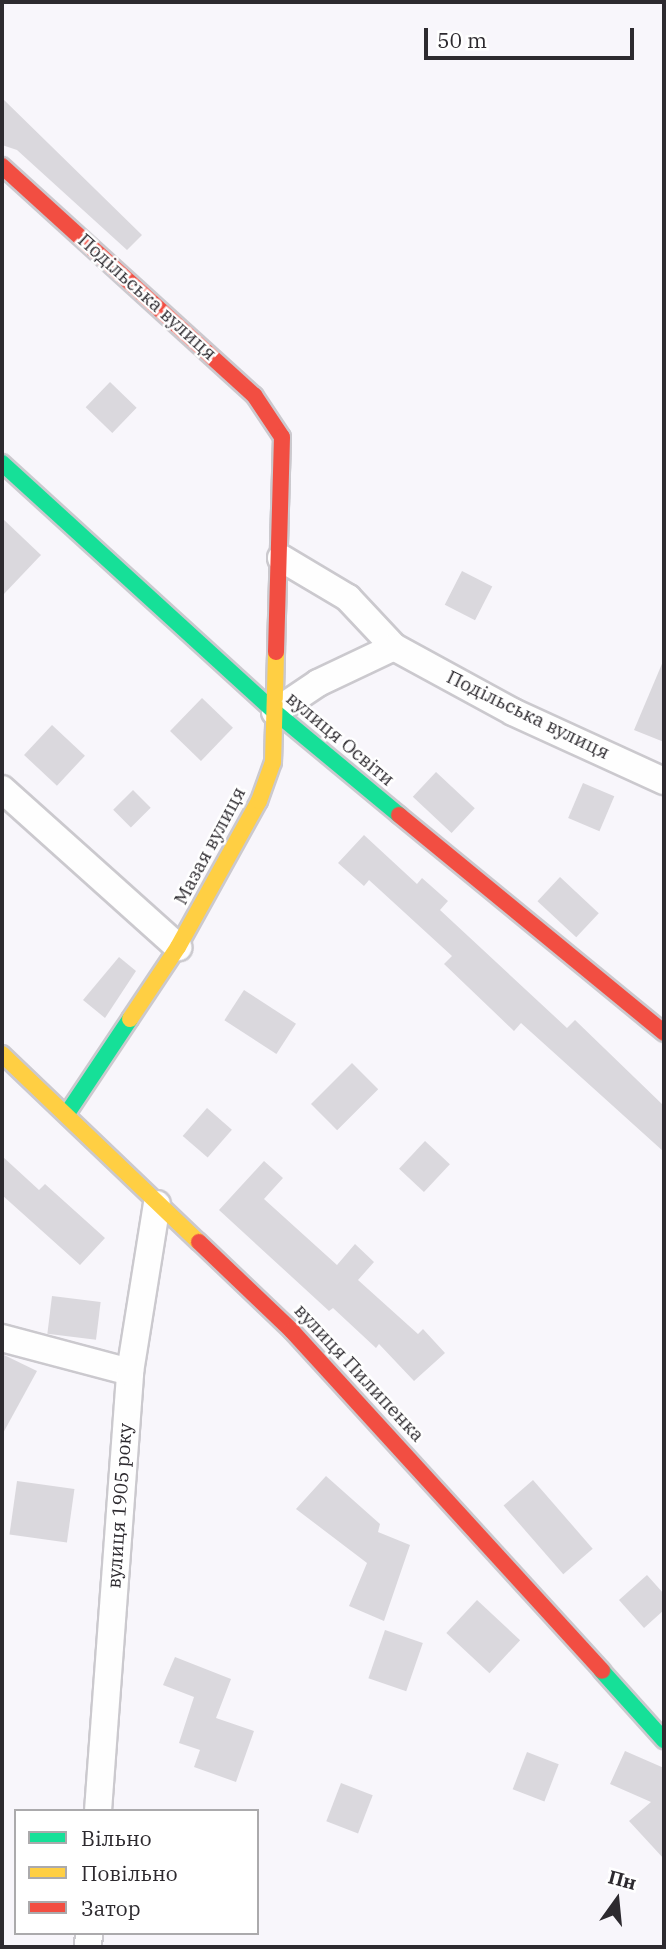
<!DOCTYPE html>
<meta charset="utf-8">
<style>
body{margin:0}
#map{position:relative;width:666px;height:1949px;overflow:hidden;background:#f8f6fb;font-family:"IBM Plex Serif",serif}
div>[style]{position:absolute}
.building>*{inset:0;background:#dad8dd;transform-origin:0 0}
.roads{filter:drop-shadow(2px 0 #cbc9ce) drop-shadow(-2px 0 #cbc9ce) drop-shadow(0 2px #cbc9ce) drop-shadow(0 -2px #cbc9ce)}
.street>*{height:26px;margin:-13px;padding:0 13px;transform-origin:13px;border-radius:13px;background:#fefefe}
.fast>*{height:16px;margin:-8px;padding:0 8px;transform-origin:8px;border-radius:8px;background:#16e098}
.slow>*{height:16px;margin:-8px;padding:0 8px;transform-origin:8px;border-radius:8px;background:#ffcf43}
.jam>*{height:16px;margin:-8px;padding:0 8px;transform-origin:8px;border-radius:8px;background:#f24e42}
span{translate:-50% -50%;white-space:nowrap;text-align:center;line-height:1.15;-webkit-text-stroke:5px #fff;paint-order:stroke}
.street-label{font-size:19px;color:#2d2a2f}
.frame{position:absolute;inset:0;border:4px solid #2d2a2f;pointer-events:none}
.legend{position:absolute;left:14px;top:1809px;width:245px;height:126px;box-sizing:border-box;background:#fff;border:2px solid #abaaac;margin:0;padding:9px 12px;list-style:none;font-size:21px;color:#2d2a2f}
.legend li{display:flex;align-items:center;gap:14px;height:35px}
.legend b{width:35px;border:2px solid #abaaac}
.north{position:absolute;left:582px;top:1865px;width:70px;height:70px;-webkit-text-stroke:5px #fff;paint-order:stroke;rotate:15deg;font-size:19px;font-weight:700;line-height:28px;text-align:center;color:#2d2a2f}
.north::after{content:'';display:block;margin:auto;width:24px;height:32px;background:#2d2a2f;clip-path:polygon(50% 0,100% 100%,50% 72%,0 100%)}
.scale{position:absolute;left:424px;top:28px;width:210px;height:32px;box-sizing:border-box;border:4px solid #2d2a2f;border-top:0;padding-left:9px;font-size:21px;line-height:24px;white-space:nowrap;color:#2d2a2f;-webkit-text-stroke:5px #fff;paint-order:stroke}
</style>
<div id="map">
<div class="building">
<i style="clip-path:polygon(2px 98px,142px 235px,127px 250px,17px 150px,2px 145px)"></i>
<i style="left:110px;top:382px;width:37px;height:35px;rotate:44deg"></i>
<i style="clip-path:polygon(2px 518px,41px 555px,2px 596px)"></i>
<i style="left:462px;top:571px;width:34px;height:38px;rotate:27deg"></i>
<i style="clip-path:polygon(664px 659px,664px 742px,634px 730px)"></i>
<i style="left:202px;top:698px;width:43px;height:46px;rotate:44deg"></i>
<i style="left:52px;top:725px;width:45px;height:41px;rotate:43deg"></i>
<i style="left:436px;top:772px;width:53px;height:34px;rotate:43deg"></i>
<i style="left:583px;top:783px;width:34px;height:38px;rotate:23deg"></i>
<i style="left:133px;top:790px;width:25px;height:28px;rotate:45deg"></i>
<i style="clip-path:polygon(364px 835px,417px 884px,422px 878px,448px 901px,440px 910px,567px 1028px,575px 1020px,664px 1106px,664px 1152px,521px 1023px,514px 1031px,444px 964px,452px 956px,369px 880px,364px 886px,338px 863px)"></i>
<i style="left:560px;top:877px;width:53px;height:33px;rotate:43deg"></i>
<i style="clip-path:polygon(119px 957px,136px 971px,105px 1018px,83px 1000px)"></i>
<i style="left:244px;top:990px;width:62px;height:36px;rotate:33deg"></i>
<i style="left:352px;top:1063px;width:37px;height:58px;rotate:45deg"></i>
<i style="left:207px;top:1108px;width:33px;height:37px;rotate:41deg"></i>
<i style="left:425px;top:1141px;width:34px;height:38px;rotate:43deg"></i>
<i style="clip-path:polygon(2px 1156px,39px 1190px,45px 1184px,105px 1238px,80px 1265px,2px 1195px)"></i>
<i style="clip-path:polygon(264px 1161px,283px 1178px,264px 1199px,337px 1265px,355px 1244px,374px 1262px,358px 1280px,418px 1334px,423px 1329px,445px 1353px,414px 1381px,379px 1344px,376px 1348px,333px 1308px,329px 1311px,219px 1210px)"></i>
<i style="left:52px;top:1296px;width:49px;height:38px;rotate:7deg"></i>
<i style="clip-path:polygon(2px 1354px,37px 1371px,2px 1435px)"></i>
<i style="clip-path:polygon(326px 1476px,380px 1524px,378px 1532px,410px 1545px,384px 1621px,349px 1606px,367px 1563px,296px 1509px)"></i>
<i style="left:533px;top:1480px;width:91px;height:39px;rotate:49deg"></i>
<i style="left:17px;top:1481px;width:58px;height:54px;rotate:8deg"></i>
<i style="clip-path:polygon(647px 1575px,664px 1594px,664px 1610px,644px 1628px,619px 1600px)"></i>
<i style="left:477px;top:1600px;width:59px;height:45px;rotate:43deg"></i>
<i style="left:385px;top:1630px;width:40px;height:51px;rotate:19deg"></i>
<i style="clip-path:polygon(175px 1657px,231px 1679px,216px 1718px,254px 1731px,236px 1782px,194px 1767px,200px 1750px,179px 1743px,194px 1697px,163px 1685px)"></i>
<i style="clip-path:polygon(625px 1751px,664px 1768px,664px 1859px,629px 1821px,651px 1802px,610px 1784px)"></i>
<i style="left:527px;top:1752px;width:34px;height:40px;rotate:21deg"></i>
<i style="left:341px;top:1783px;width:34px;height:41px;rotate:21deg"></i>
</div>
<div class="roads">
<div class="street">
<i style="left:281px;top:558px;width:78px;rotate:30.8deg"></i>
<i style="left:348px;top:598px;width:67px;rotate:46.8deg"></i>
<i style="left:394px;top:647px;width:136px;rotate:28.6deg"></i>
<i style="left:513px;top:712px;width:166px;rotate:24.6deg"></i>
<i style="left:275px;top:712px;width:52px;rotate:-34deg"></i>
<i style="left:318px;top:683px;width:84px;rotate:-25.3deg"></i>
<i style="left:2px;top:789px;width:237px;rotate:41.9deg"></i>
<i style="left:2px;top:1338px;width:132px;rotate:14.9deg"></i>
<i style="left:98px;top:1811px;width:440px;rotate:-85.8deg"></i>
<i style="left:130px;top:1372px;width:170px;rotate:-80.9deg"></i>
<i style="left:88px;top:1947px;width:14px;rotate:-86deg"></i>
</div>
<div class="fast">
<i style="left:2px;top:463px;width:369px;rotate:42.4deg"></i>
<i style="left:275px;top:712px;width:161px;rotate:39.7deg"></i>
<i style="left:68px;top:1112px;width:112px;rotate:-56.3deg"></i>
<i style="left:602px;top:1671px;width:93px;rotate:48.1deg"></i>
</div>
<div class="slow">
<i style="left:130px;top:1019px;width:87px;rotate:-56.3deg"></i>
<i style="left:178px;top:947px;width:167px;rotate:-61deg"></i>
<i style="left:259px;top:801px;width:41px;rotate:-70.3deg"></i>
<i style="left:273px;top:762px;width:110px;rotate:-88.4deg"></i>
<i style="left:2px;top:1054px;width:272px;rotate:43.7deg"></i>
</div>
<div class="jam">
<i style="left:2px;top:166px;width:341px;rotate:42.3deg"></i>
<i style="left:254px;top:395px;width:50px;rotate:56.3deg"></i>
<i style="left:282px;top:437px;width:215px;rotate:91.6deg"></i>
<i style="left:399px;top:815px;width:343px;rotate:39.4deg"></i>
<i style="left:199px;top:1242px;width:129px;rotate:43.7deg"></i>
<i style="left:292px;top:1331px;width:460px;rotate:47.6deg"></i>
</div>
</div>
<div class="street-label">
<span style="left:147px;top:297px;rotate:42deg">Подільська вулиця</span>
<span style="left:528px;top:715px;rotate:26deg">Подільська вулиця</span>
<span style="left:340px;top:739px;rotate:40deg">вулиця Освіти</span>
<span style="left:210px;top:846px;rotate:-62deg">Мазая вулиця</span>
<span style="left:359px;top:1373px;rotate:47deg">вулиця Пилипенка</span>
<span style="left:120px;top:1506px;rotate:-86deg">вулиця 1905 року</span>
</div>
<div class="frame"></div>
<ul class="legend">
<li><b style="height:9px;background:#16e098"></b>Вільно</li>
<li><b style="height:9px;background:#ffcf43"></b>Повільно</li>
<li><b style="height:9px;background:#f24e42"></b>Затор</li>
</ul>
<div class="north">Пн</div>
<div class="scale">50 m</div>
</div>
